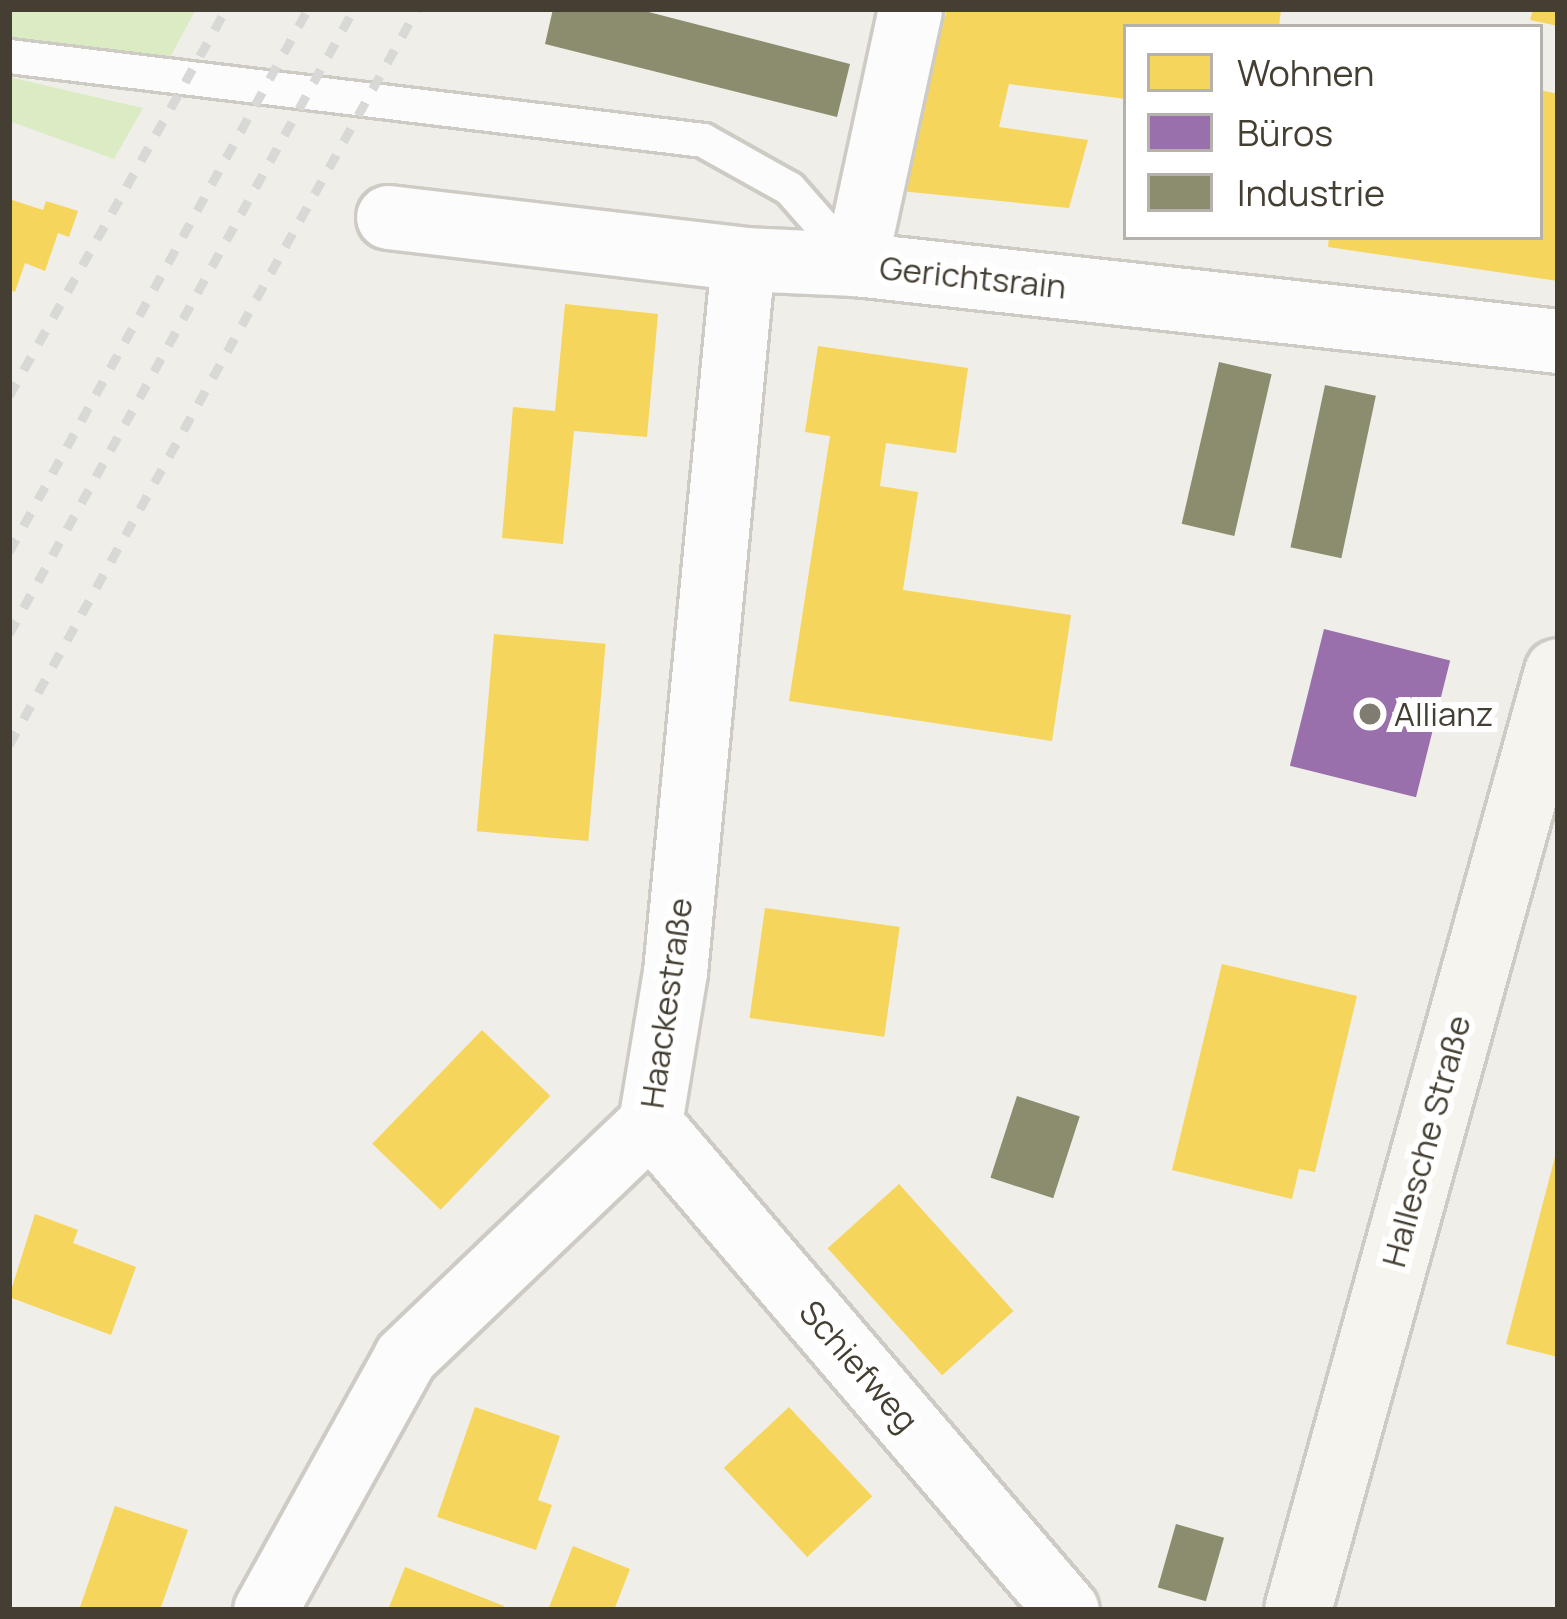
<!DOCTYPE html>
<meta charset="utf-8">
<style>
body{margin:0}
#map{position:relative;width:1567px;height:1619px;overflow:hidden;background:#f0eee8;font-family:Manrope,sans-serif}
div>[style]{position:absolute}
.green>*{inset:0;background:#dbecc5}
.homes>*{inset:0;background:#f6d55c;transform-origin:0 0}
.offices>*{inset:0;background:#9970ab;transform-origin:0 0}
.industry>*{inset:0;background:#8c8c6e;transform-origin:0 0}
.roads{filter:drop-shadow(3px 0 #cecbc5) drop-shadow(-3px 0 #cecbc5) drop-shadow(0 3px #cecbc5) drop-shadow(0 -3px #cecbc5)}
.service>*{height:33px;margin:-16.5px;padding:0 16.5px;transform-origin:16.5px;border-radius:16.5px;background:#fdfcfc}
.minor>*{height:63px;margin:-31.5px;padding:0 31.5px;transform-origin:31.5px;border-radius:31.5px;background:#fdfcfc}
.secondary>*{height:66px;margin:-33px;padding:0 33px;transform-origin:33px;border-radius:33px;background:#f6f4ee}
.rail>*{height:9px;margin-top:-4.5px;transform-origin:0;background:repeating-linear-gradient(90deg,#d8d8d7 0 15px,transparent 0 30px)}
.dots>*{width:33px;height:33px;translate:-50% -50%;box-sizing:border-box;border:6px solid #fff;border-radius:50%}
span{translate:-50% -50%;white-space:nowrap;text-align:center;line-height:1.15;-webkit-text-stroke:12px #fff;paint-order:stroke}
.street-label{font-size:33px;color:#453f33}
.poi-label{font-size:33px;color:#453f33}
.left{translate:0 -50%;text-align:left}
.frame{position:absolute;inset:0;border:12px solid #453f33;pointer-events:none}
.legend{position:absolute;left:1123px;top:24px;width:420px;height:216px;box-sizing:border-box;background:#fff;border:3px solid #b5b2ad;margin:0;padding:15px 21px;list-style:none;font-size:36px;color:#453f33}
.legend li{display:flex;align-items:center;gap:24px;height:60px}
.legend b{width:60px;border:3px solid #b5b2ad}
</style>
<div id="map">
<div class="green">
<i style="clip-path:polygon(9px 9px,196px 9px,166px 65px,9px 37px)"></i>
<i style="clip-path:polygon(9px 77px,143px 108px,114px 159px,9px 121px)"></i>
</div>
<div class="homes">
<i style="clip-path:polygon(947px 9px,1281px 9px,1279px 27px,1126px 27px,1126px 99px,1009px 84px,999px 127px,1088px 140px,1069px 208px,900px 191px)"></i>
<i style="clip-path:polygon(1533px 9px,1558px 9px,1558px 26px,1530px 20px)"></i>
<i style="clip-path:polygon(1540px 90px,1558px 94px,1558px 281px,1328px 247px,1329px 237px,1540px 237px)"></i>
<i style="clip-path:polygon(9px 199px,43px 210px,46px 201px,78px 211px,69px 237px,58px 233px,45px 271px,25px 263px,15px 292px,9px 289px)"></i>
<i style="clip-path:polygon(565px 304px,658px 314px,647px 437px,574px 431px,563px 544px,502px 538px,513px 407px,555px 411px)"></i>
<i style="clip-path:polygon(818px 346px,968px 368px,956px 453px,886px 443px,880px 486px,918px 492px,903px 590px,1071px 615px,1052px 741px,789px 701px,830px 436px,805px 432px)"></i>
<i style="left:494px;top:634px;width:112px;height:198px;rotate:5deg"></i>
<i style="left:765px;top:908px;width:136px;height:111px;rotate:8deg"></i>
<i style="clip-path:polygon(1222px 964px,1357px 996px,1315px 1172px,1299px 1169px,1292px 1199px,1172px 1170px)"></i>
<i style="left:482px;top:1030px;width:95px;height:158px;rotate:44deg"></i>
<i style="clip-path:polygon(1556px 1153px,1558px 1153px,1558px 1357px,1506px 1344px)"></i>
<i style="left:899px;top:1184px;width:171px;height:96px;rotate:48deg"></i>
<i style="clip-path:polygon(35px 1214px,78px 1230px,73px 1243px,136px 1267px,111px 1335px,9px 1297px)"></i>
<i style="clip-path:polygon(475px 1407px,560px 1436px,538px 1500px,552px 1505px,536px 1550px,437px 1517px)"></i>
<i style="left:789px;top:1407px;width:122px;height:89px;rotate:47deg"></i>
<i style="clip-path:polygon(115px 1506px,188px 1530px,160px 1610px,79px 1610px)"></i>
<i style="clip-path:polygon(573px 1546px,630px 1569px,614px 1610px,548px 1610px)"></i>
<i style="clip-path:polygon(405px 1567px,504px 1606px,502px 1610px,388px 1610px)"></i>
</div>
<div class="offices">
<i style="left:1324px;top:629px;width:130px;height:141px;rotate:14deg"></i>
</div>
<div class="industry">
<i style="clip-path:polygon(553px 9px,637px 9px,850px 64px,837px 117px,545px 44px)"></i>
<i style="left:1219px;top:362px;width:54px;height:166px;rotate:13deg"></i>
<i style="left:1325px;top:385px;width:52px;height:166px;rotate:12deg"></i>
<i style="left:1017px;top:1096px;width:66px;height:86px;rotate:18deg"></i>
<i style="left:1176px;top:1524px;width:50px;height:66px;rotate:16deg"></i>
</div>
<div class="roads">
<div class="service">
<i style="left:9px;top:56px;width:699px;rotate:6.9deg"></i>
<i style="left:703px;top:140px;width:98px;rotate:29.2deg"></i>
<i style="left:789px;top:188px;width:98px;rotate:48.7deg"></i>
</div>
<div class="minor">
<i style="left:388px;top:217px;width:357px;rotate:6.7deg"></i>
<i style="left:743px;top:259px;width:112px;rotate:2.6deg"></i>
<i style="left:855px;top:264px;width:707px;rotate:6.25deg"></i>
<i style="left:855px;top:264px;width:261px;rotate:-77.8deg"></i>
<i style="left:650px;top:1123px;width:641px;rotate:49.43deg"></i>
<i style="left:265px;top:1610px;width:289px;rotate:-61deg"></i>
<i style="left:405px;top:1357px;width:339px;rotate:-43.7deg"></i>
<i style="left:650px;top:1123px;width:153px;rotate:-80.6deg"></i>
<i style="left:675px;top:972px;width:716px;rotate:-84.55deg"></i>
</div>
<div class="secondary">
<i style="left:1298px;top:1610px;width:973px;rotate:-74.51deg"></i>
</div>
</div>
<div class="rail">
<i style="left:9px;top:396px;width:444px;rotate:-60.7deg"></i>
<i style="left:9px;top:552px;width:620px;rotate:-61.16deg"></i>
<i style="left:9px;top:634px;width:714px;rotate:-61.1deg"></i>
<i style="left:9px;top:745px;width:842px;rotate:-61deg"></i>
</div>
<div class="dots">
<i style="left:1370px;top:714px;background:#817c72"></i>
</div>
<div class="street-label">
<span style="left:973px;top:277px;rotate:6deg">Gerichtsrain</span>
<span style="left:666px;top:1003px;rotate:-82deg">Haackestraße</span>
<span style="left:1426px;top:1141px;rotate:-75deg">Hallesche Straße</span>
<span style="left:859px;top:1366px;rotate:49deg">Schiefweg</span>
</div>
<div class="poi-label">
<span class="left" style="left:1394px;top:714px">Allianz</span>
</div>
<div class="frame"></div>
<ul class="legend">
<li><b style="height:33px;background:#f6d55c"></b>Wohnen</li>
<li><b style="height:33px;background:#9970ab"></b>Büros</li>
<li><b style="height:33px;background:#8c8c6e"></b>Industrie</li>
</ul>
</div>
